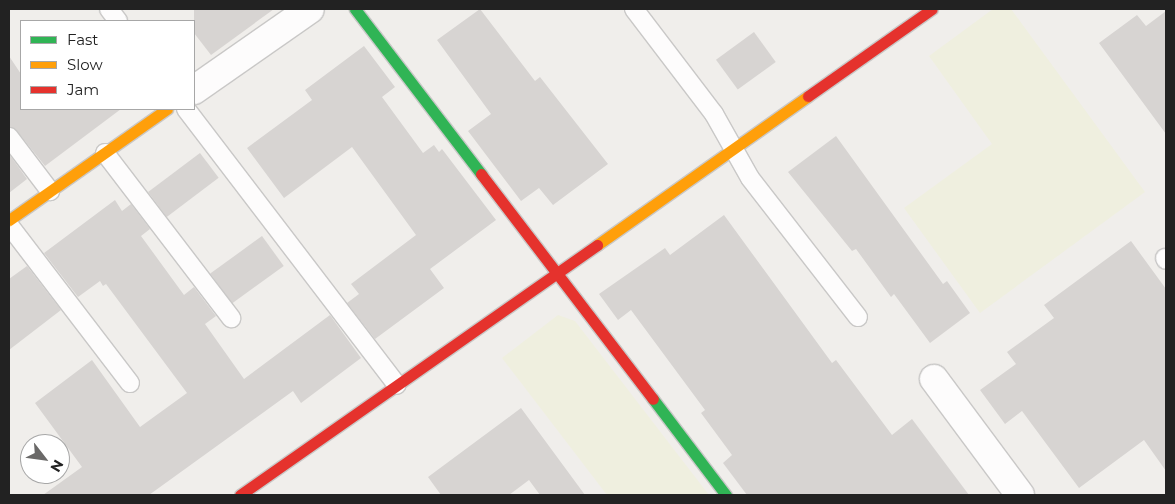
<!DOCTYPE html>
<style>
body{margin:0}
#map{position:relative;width:1175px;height:504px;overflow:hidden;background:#f0eeeb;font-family:Montserrat,sans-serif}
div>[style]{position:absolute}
.farmland>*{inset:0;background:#efefdf}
.building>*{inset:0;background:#d7d4d2;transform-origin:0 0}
.roads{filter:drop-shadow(1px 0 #c9c8c7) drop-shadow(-1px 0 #c9c8c7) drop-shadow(0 1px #c9c8c7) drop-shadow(0 -1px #c9c8c7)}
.lane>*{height:18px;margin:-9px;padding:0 9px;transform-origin:9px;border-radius:9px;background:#fdfcfc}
.street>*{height:28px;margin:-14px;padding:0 14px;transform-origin:14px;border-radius:14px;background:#fdfcfc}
.fast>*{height:11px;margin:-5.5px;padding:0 5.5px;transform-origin:5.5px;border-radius:5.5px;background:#30b455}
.slow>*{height:11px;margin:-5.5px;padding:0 5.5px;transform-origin:5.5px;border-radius:5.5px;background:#ff9f0a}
.jam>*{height:11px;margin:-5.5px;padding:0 5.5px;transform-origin:5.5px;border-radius:5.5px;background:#e5322d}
span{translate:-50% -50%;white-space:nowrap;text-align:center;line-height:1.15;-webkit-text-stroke:4px #fff;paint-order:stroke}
.frame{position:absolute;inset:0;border:10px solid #222;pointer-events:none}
.legend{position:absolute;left:20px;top:20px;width:175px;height:90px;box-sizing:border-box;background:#fff;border:1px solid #a7a7a7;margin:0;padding:6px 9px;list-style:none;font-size:15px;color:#222}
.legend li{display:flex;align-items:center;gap:10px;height:25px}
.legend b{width:25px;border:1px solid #a7a7a7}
.north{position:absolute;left:20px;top:434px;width:50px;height:50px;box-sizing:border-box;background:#fff;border:1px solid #a7a7a7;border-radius:50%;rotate:120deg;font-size:14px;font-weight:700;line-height:20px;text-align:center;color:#222}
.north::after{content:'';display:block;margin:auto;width:18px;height:22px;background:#6a6968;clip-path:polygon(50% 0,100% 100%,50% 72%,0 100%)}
</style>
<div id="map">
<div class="farmland">
<i style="clip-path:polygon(993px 9px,1011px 9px,1145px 192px,980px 313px,904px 208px,992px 144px,929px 56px)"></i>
<i style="clip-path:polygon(558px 315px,575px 321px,709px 495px,607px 495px,502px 358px)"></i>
</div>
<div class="building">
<i style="clip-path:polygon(194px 9px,274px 9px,211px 55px,194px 33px)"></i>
<i style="clip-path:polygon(480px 9px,535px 81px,540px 77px,608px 164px,553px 205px,539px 188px,521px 201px,468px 131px,491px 114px,437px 40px)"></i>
<i style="clip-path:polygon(1166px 11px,1166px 134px,1099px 43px,1137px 15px,1146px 26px)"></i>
<i style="left:754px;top:32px;width:37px;height:47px;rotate:54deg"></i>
<i style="clip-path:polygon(364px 46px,395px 87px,382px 97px,423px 153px,434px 145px,439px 152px,442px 149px,496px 220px,430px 269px,444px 288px,375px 339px,347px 303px,359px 294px,351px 284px,416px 235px,352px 147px,284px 198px,247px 148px,312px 100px,305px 90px)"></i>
<i style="clip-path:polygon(9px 56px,21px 74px,21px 109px,121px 109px,45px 166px,17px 131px,9px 127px)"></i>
<i style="clip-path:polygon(836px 136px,943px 284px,947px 281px,970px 313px,930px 343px,894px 294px,891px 297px,856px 249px,852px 251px,788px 172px)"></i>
<i style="left:200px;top:153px;width:31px;height:65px;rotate:53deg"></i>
<i style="clip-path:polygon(9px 154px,27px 179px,9px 193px)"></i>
<i style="clip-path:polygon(115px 200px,122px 211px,131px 204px,150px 229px,141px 236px,184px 295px,194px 287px,216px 316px,205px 324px,244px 379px,330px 315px,361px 358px,301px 403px,293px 391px,149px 495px,43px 495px,82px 467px,35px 403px,92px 360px,140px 427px,187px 393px,106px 284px,103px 286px,100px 281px,78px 297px,44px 253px)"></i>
<i style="clip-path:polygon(724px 215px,832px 363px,836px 360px,892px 435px,912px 419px,969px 495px,747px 495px,723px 463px,732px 455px,701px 413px,705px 410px,631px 310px,618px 320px,599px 294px,665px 248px,670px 255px)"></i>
<i style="left:262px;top:236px;width:37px;height:64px;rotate:54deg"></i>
<i style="clip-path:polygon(1131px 241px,1166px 289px,1166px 471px,1144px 440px,1079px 488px,1022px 411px,1005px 424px,980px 390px,1016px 364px,1007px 352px,1054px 318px,1044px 305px)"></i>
<i style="clip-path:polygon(27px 266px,61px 310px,9px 350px,9px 279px)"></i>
<i style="clip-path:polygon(521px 408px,585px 495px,540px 495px,529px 480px,509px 495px,441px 495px,428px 477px)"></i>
</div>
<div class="roads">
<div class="lane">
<i style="left:109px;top:9px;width:15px;rotate:53deg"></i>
<i style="left:634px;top:9px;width:132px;rotate:52.7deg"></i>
<i style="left:714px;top:114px;width:73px;rotate:60.6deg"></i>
<i style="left:750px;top:178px;width:176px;rotate:52.2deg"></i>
<i style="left:186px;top:109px;width:347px;rotate:52.6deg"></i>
<i style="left:9px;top:137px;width:68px;rotate:52.8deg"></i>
<i style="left:105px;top:153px;width:208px;rotate:52.6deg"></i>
<i style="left:9px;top:225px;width:199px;rotate:52.6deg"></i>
<i style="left:1165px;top:258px;width:2px;rotate:63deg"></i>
</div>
<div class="street">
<i style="left:194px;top:90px;width:141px;rotate:-34.9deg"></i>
<i style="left:934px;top:379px;width:144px;rotate:53.4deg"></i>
</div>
<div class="fast">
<i style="left:355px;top:9px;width:208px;rotate:52.6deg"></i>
<i style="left:653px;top:399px;width:121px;rotate:52.8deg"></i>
</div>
<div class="slow">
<i style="left:9px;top:220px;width:193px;rotate:-35.1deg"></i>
<i style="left:597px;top:245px;width:258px;rotate:-35.2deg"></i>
</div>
<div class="jam">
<i style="left:808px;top:96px;width:151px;rotate:-35.1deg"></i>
<i style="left:481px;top:174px;width:283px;rotate:52.6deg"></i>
<i style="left:240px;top:495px;width:436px;rotate:-35deg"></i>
</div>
</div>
<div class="frame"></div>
<ul class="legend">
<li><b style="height:6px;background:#30b455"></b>Fast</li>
<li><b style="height:6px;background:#ff9f0a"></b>Slow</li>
<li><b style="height:6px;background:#e5322d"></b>Jam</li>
</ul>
<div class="north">N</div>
</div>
